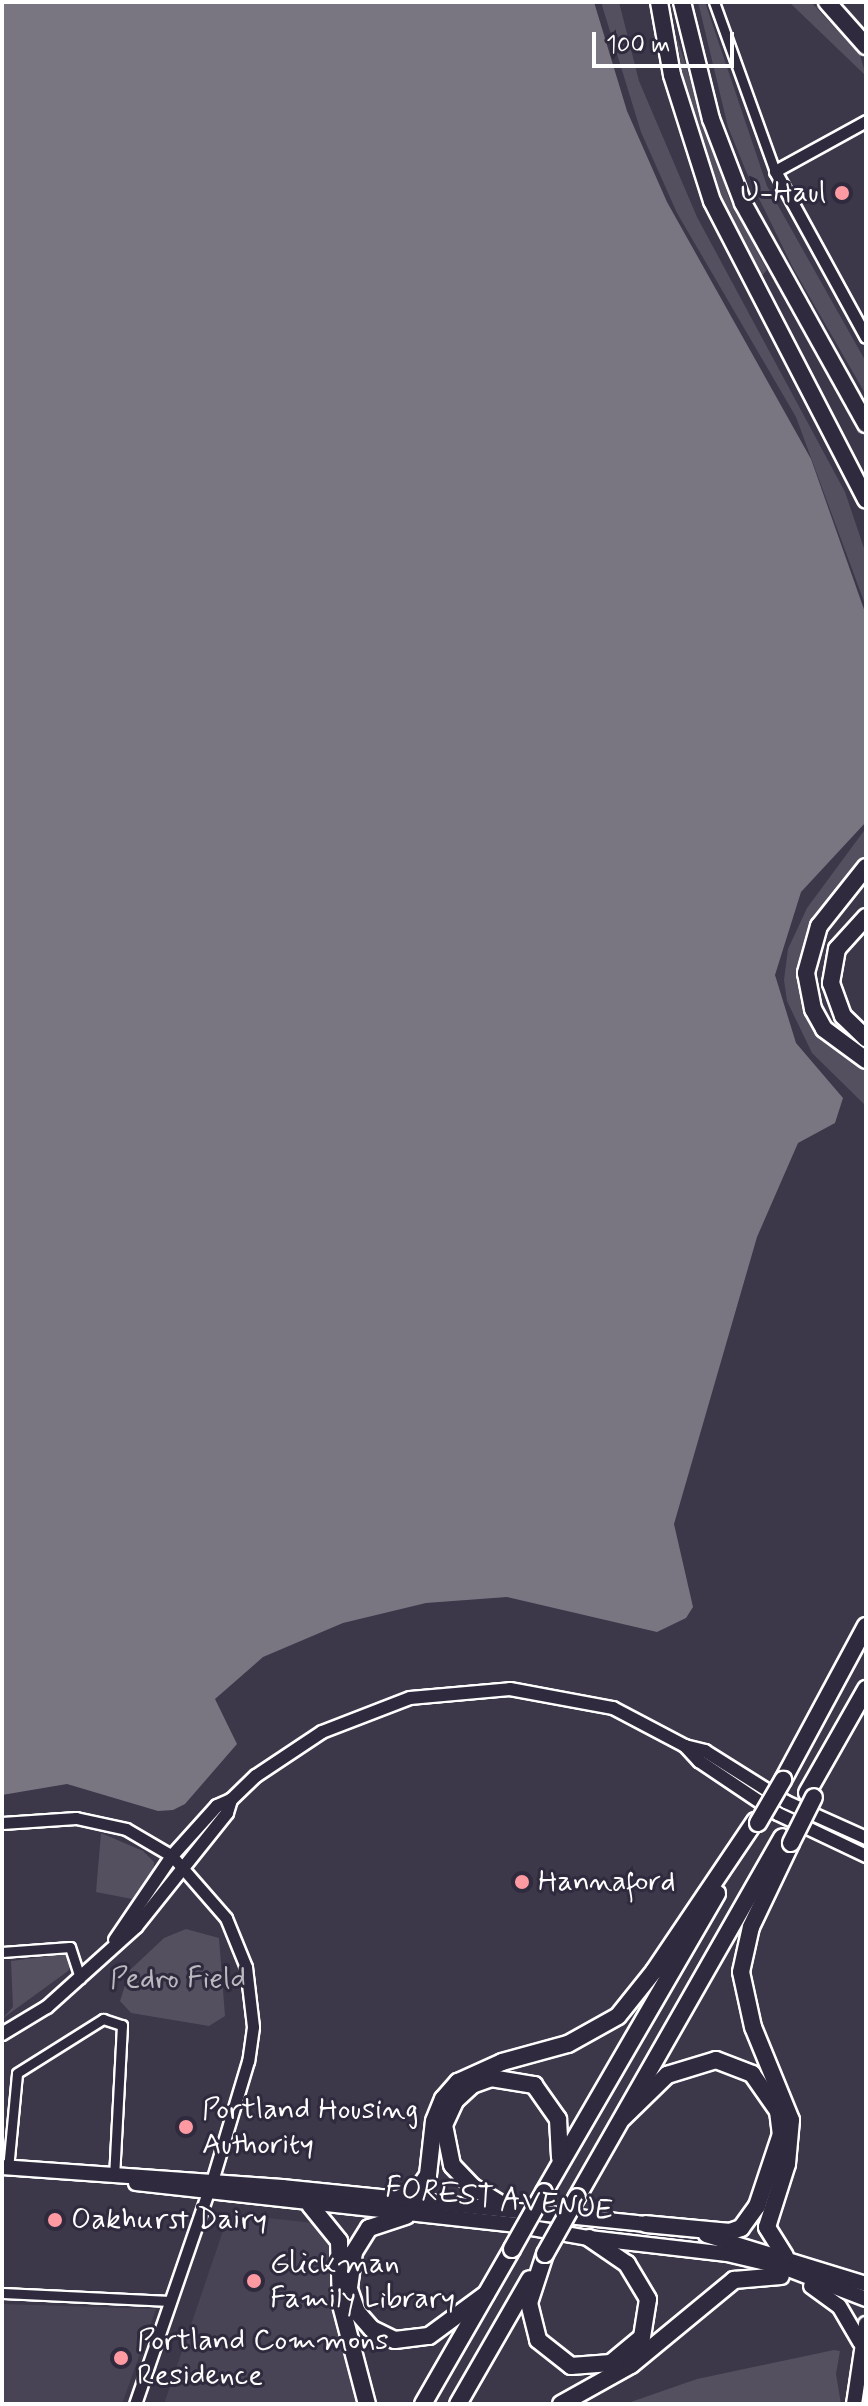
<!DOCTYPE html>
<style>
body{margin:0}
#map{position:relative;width:868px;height:2406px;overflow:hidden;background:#3c3749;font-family:Mynerve,sans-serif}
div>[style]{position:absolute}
.built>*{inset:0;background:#494455}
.green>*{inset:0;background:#555060}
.water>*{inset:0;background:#797682}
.roads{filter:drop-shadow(2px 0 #fff) drop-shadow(-2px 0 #fff) drop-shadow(0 2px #fff) drop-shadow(0 -2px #fff)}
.minor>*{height:9px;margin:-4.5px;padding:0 4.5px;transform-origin:4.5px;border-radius:4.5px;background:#2f2a3d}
.tertiary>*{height:11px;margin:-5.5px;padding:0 5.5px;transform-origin:5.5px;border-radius:5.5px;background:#2f2a3d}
.secondary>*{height:12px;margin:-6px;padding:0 6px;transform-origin:6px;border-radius:6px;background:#2f2a3d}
.primary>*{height:14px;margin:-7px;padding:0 7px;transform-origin:7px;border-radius:7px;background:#2f2a3d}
.trunk>*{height:14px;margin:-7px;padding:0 7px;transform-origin:7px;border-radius:7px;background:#2f2a3d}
.motorway>*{height:16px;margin:-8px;padding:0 8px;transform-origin:8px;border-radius:8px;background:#2f2a3d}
.bridges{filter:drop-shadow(2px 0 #fff) drop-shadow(-2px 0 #fff) drop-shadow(0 2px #fff) drop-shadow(0 -2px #fff)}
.motorway-bridge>*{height:16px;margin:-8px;padding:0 8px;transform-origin:8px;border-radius:8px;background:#2f2a3d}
.dots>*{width:22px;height:22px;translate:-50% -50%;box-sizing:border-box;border:4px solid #2f2a3d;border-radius:50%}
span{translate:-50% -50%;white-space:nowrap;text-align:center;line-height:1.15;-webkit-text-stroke:6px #2f2a3d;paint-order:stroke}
.poi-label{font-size:30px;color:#fff}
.right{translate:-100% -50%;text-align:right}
.left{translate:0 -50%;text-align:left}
.park-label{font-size:30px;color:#bbb9bf}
.street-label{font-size:30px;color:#fff}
.frame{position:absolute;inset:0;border:4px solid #fff;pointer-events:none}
.scale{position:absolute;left:592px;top:32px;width:142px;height:36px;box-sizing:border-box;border:4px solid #fff;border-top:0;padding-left:10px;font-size:24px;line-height:28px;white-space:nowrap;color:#fff;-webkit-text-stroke:6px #2f2a3d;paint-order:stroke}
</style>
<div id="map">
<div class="built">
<i style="clip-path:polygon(239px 2215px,314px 2223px,331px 2238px,332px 2299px,350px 2347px,361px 2404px,164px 2404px,226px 2222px)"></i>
<i style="clip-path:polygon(2px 2304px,156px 2309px,122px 2404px,2px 2404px)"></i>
</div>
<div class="green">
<i style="clip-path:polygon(601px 2px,619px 2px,639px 81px,697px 217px,845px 492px,866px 554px,866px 607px,796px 417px,677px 213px,641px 132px)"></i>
<i style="clip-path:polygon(698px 2px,705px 2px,767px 186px,866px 362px,866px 395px,793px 268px,748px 176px,728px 127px)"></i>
<i style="clip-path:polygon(789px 2px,811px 2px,860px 55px,866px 76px)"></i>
<i style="clip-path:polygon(676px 35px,729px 198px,767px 270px,761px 277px,715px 189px,688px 105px)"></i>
<i style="clip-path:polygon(866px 828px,866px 854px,809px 926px,797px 977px,818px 1038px,866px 1071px,866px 1106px,812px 1053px,787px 1001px,784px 980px,788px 949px,807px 908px)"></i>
<i style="clip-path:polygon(101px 1833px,143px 1851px,154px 1862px,153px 1872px,132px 1899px,96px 1892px)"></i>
<i style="clip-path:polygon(186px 1929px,219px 1938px,225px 2016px,209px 2026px,131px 2013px,120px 2001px,130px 1970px,164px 1938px)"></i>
<i style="clip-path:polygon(65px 1954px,72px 1964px,68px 1971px,2px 2019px,13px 2007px,11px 1961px)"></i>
<i style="clip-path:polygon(834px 2350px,840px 2351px,836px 2374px,841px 2404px,625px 2404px,697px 2379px)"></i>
</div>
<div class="water">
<i style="clip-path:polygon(2px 2px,594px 2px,627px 111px,667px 202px,811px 459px,866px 615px,866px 822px,801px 892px,775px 975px,796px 1043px,843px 1098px,835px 1123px,798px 1143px,757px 1237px,674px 1524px,693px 1607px,686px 1618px,657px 1632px,507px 1597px,426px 1603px,343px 1623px,263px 1657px,215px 1699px,237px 1744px,185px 1804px,173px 1810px,158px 1811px,67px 1784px,2px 1795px)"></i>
</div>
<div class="roads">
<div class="minor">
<i style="left:714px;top:2px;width:180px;rotate:70.2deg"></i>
<i style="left:2px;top:1952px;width:68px;rotate:-4.2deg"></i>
<i style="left:70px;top:1947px;width:33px;rotate:72deg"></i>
<i style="left:8px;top:2169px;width:96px;rotate:-84.6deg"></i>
<i style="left:17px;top:2073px;width:102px;rotate:-32.1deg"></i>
<i style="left:103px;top:2019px;width:20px;rotate:18deg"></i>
<i style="left:122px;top:2025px;width:152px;rotate:93deg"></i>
<i style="left:2px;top:2293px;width:169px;rotate:2.7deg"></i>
</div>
<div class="tertiary">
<i style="left:866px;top:121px;width:104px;rotate:151.2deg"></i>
<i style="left:775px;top:171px;width:189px;rotate:61.3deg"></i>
<i style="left:2px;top:1823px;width:74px;rotate:-3.9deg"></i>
<i style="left:76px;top:1818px;width:51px;rotate:12.4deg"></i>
<i style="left:126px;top:1829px;width:53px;rotate:30.4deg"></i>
<i style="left:172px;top:1856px;width:82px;rotate:48.9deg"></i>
<i style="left:226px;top:1918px;width:53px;rotate:67.8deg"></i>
<i style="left:246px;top:1967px;width:60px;rotate:83.3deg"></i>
<i style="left:253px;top:2027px;width:34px;rotate:98deg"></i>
<i style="left:248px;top:2061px;width:125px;rotate:106.7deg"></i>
<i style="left:135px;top:2404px;width:224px;rotate:-71deg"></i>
</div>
<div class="secondary">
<i style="left:685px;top:1746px;width:21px;rotate:14deg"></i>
<i style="left:705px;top:1751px;width:96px;rotate:32.2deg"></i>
<i style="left:786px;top:1802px;width:88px;rotate:24.2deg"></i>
<i style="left:115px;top:1940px;width:102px;rotate:-55.8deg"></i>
<i style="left:172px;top:1856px;width:67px;rotate:-48deg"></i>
<i style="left:217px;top:1806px;width:15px;rotate:-23deg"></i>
<i style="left:2px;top:2034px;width:52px;rotate:-31deg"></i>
<i style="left:47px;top:2007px;width:120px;rotate:-42deg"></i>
<i style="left:136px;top:1927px;width:146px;rotate:-51.4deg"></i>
<i style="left:227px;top:1813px;width:14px;rotate:-73deg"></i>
<i style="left:231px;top:1800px;width:35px;rotate:-44deg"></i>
<i style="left:256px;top:1776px;width:79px;rotate:-33.7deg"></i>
<i style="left:322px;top:1732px;width:94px;rotate:-21.1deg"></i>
<i style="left:410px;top:1698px;width:100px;rotate:-5.1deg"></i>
<i style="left:510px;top:1689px;width:105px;rotate:10.5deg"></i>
<i style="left:613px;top:1708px;width:81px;rotate:27.8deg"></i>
<i style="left:685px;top:1746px;width:21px;rotate:47deg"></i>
<i style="left:699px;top:1761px;width:95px;rotate:33.9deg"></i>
<i style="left:778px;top:1814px;width:98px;rotate:25.5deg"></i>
</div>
<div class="primary">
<i style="left:706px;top:2235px;width:167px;rotate:17deg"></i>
<i style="left:589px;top:2238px;width:139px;rotate:6.6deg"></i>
<i style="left:727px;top:2254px;width:57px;rotate:13.1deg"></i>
<i style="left:783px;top:2267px;width:89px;rotate:21.1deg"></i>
<i style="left:811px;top:2286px;width:34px;rotate:36deg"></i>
<i style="left:839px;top:2306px;width:42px;rotate:59.7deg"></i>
<i style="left:854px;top:2404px;width:81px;rotate:-81.5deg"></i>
</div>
<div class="trunk">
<i style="left:2px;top:2167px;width:281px;rotate:4.1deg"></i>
<i style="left:282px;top:2187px;width:366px;rotate:5.8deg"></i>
<i style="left:136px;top:2183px;width:381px;rotate:6.3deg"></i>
<i style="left:515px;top:2225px;width:75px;rotate:10deg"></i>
</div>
<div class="motorway">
<i style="left:659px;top:2px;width:74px;rotate:79.9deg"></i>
<i style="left:672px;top:75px;width:132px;rotate:72.4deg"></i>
<i style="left:712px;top:201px;width:336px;rotate:62.7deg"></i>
<i style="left:682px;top:2px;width:121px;rotate:76.1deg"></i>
<i style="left:711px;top:119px;width:90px;rotate:69.1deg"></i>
<i style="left:743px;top:203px;width:253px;rotate:60.9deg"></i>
<i style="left:827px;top:2px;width:59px;rotate:48.4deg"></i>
<i style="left:866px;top:867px;width:75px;rotate:128.5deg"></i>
<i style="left:819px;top:926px;width:49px;rotate:105.5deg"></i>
<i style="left:806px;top:973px;width:37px;rotate:79deg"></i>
<i style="left:813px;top:1009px;width:23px;rotate:61deg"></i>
<i style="left:824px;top:1029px;width:52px;rotate:36.4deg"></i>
<i style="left:866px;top:917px;width:43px;rotate:132.2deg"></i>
<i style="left:837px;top:949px;width:35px;rotate:100deg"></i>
<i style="left:831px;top:983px;width:35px;rotate:70deg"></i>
<i style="left:843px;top:1016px;width:32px;rotate:44deg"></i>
<i style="left:783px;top:1780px;width:175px;rotate:-61.7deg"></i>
<i style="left:807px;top:1793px;width:120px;rotate:-60.4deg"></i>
<i style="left:623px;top:2118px;width:62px;rotate:-44.3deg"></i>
<i style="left:667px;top:2075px;width:51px;rotate:-17deg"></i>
<i style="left:716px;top:2060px;width:39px;rotate:21deg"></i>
<i style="left:752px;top:2074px;width:45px;rotate:54.9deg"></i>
<i style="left:778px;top:2111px;width:23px;rotate:83deg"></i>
<i style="left:781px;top:2134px;width:76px;rotate:108.4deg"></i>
<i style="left:757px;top:2206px;width:27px;rotate:126deg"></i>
<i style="left:741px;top:2228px;width:12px;rotate:160deg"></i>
<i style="left:730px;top:2232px;width:84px;rotate:-174.6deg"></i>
<i style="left:544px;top:2192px;width:345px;rotate:-59.9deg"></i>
<i style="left:577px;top:2197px;width:414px;rotate:-60.3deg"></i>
<i style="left:398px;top:2199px;width:24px;rotate:-28deg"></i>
<i style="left:419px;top:2188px;width:16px;rotate:-55deg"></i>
<i style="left:428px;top:2175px;width:54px;rotate:-83.7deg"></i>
<i style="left:434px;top:2121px;width:24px;rotate:-68deg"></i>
<i style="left:443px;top:2099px;width:23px;rotate:-49deg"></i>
<i style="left:458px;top:2082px;width:48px;rotate:-24.4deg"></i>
<i style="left:502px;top:2062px;width:68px;rotate:-15.3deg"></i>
<i style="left:568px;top:2044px;width:57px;rotate:-29.2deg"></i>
<i style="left:618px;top:2016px;width:58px;rotate:-51.3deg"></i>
<i style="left:654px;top:1971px;width:181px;rotate:-56deg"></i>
<i style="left:310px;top:2205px;width:46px;rotate:51.1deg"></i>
<i style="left:339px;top:2241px;width:64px;rotate:88.2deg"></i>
<i style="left:341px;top:2305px;width:102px;rotate:75.3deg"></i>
<i style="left:509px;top:2209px;width:42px;rotate:-148.6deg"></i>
<i style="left:473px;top:2187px;width:30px;rotate:-134deg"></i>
<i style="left:452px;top:2165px;width:41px;rotate:-101.3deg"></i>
<i style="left:444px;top:2125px;width:26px;rotate:-65deg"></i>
<i style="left:455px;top:2101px;width:23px;rotate:-43deg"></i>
<i style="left:472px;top:2085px;width:20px;rotate:-20deg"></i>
<i style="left:491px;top:2078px;width:44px;rotate:9.2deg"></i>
<i style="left:534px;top:2085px;width:42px;rotate:54.8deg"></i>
<i style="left:558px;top:2119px;width:39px;rotate:87deg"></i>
<i style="left:406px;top:2216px;width:39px;rotate:162deg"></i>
<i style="left:369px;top:2228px;width:28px;rotate:122deg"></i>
<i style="left:354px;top:2252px;width:37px;rotate:98deg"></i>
<i style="left:349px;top:2289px;width:24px;rotate:71deg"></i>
<i style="left:357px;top:2312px;width:23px;rotate:49deg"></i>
<i style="left:372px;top:2329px;width:25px;rotate:26deg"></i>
<i style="left:395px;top:2340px;width:34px;rotate:-7deg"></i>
<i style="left:429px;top:2336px;width:71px;rotate:-36.4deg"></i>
<i style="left:545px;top:2254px;width:52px;rotate:108.1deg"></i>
<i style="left:529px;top:2303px;width:38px;rotate:76deg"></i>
<i style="left:538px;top:2340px;width:42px;rotate:38.2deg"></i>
<i style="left:571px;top:2366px;width:40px;rotate:-4.3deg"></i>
<i style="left:611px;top:2363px;width:40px;rotate:-40deg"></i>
<i style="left:642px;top:2337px;width:38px;rotate:-81deg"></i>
<i style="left:648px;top:2299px;width:41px;rotate:-121deg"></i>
<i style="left:627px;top:2264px;width:46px;rotate:-145.6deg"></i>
<i style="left:785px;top:2256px;width:34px;rotate:-122deg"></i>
<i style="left:767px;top:2227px;width:66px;rotate:-72.4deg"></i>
<i style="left:787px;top:2164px;width:44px;rotate:-84.8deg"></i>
<i style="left:791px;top:2120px;width:100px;rotate:-112.2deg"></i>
<i style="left:753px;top:2027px;width:56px;rotate:-102.3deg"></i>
<i style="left:741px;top:1972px;width:46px;rotate:-77.5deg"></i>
<i style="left:751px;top:1927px;width:93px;rotate:-64.5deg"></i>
<i style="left:423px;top:2404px;width:179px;rotate:-60.1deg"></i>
<i style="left:458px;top:2404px;width:144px;rotate:-60.1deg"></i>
<i style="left:561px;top:2404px;width:80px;rotate:-29.1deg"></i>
<i style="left:631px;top:2365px;width:134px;rotate:-39.5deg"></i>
<i style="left:734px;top:2280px;width:47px;rotate:-4.9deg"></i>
</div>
</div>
<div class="bridges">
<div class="motorway-bridge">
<i style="left:758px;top:1823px;width:50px;rotate:-59.8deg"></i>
<i style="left:791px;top:1843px;width:51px;rotate:-63.4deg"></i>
<i style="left:512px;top:2249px;width:65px;rotate:-60.7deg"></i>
<i style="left:545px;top:2254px;width:65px;rotate:-60.7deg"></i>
</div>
</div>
<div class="dots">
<i style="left:842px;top:193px;background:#ff9aa2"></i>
<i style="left:522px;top:1882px;background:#ff9aa2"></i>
<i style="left:186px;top:2127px;background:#ff9aa2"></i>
<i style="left:55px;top:2220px;background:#ff9aa2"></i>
<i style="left:254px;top:2281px;background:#ff9aa2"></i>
<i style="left:121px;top:2358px;background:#ff9aa2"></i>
</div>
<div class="poi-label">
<span class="right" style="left:826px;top:193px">U-Haul</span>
<span class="left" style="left:538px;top:1882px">Hannaford</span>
<span class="left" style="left:202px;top:2127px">Portland Housing<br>Authority</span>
<span class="left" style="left:71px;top:2220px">Oakhurst Dairy</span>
<span class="left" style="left:270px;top:2281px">Glickman<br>Family Library</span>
<span class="left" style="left:137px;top:2358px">Portland Commons<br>Residence</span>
</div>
<div class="park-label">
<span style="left:178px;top:1979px">Pedro Field</span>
</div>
<div class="street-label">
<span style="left:499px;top:2200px;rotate:6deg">FOREST AVENUE</span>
</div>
<div class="frame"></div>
<div class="scale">100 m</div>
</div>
